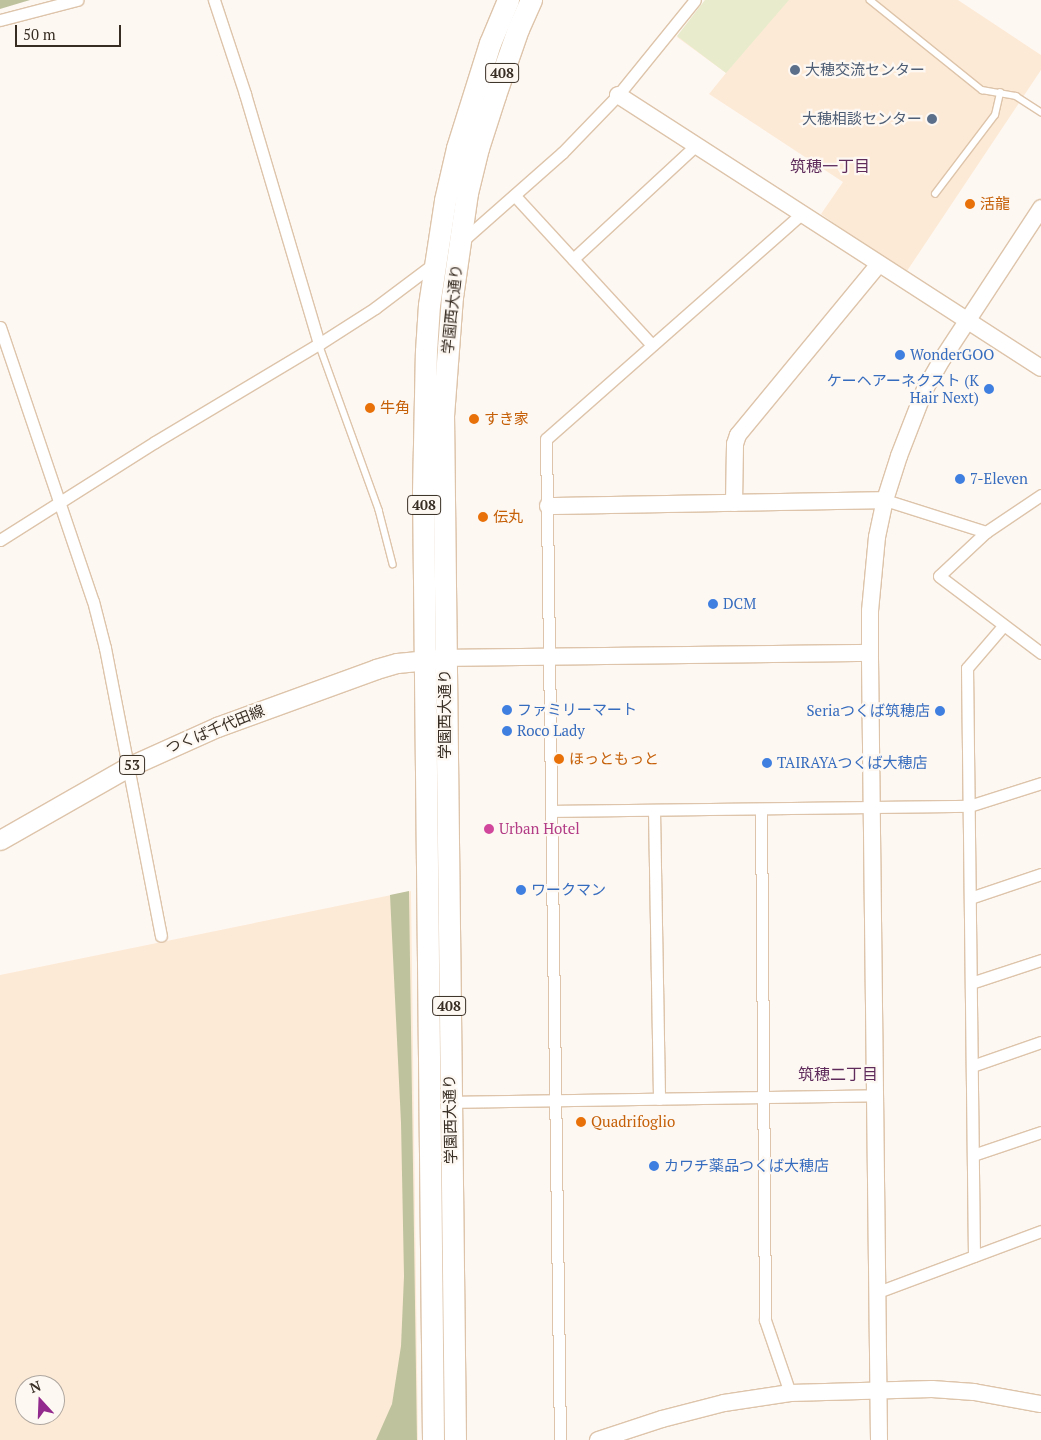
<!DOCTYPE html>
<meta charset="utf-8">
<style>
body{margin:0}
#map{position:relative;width:1041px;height:1440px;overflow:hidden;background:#fef8f3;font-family:"PT Serif","Noto Sans JP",serif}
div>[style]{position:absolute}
.built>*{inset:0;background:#fdead6}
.green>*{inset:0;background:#e8eccd}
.forest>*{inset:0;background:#bec39e}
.roads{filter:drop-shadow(1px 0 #ddc4aa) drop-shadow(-1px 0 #ddc4aa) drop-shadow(0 1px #ddc4aa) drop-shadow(0 -1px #ddc4aa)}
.lane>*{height:5.5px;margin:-2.75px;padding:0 2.75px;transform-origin:2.75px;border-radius:2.75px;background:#fff}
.street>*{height:11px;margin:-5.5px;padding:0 5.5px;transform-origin:5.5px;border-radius:5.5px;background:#fff}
.secondary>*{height:16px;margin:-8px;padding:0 8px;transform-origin:8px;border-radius:8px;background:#fff}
.primary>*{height:19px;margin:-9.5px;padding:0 9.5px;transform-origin:9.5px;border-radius:9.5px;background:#fff}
.highway>*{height:21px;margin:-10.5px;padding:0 10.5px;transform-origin:10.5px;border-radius:10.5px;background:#fff}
.dots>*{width:14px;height:14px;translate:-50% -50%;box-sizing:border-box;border:2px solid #fef8f3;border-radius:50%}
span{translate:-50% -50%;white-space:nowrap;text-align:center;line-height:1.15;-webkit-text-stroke:4.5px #fef8f3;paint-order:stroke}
.shield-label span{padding:1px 4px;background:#fef8f3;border:1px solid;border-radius:4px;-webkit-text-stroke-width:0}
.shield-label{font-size:14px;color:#372d23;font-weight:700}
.service-label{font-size:15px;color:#4e5e75}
.left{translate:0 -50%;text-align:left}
.right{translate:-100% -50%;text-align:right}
.food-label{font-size:15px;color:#c56008}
.street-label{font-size:15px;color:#372d23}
.shop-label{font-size:15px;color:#366cbe}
.hotel-label{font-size:15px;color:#b23c85}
.neighbourhood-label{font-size:16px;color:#5e2b5b}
.north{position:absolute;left:15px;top:1375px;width:50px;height:50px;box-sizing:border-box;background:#fef8f3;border:1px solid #aea7a0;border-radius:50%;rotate:340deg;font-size:14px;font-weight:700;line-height:20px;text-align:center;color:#372d23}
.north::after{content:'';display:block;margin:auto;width:18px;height:22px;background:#92298d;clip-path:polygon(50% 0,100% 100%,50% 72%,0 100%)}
.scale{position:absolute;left:15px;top:25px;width:106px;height:22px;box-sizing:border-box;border:2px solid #372d23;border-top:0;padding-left:6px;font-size:15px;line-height:18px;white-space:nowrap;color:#372d23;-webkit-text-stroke:4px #fef8f3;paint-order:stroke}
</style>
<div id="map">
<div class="built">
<i style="clip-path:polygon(705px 0,958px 0,1041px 55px,1041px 70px,905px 274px,821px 214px,843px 182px,709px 94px,726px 73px,677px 37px)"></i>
<i style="clip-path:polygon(evenodd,411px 891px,418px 1440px,0 1440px,0 975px,411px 891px,25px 1385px,55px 1385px,55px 1415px,25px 1415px,25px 1385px)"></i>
</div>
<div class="green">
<i style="clip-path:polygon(705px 0,789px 0,726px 73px,677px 36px)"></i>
</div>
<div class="forest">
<i style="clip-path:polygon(0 0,30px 0,0 9px)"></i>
<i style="clip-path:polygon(409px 891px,417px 1440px,376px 1440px,392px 1404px,401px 1346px,404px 1276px,401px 1123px,390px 895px)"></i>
</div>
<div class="roads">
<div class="lane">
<i style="left:870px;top:0;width:144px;rotate:38.8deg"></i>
<i style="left:982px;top:90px;width:35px;rotate:10deg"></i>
<i style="left:1016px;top:96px;width:30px;rotate:33deg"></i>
<i style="left:935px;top:194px;width:99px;rotate:-52.8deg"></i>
<i style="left:995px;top:115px;width:23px;rotate:-77deg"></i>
<i style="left:319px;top:344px;width:177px;rotate:70.1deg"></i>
<i style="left:379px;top:510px;width:56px;rotate:75.5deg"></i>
</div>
<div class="street">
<i style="left:214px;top:0;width:99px;rotate:71.7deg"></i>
<i style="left:245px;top:94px;width:261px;rotate:73.5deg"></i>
<i style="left:0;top:20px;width:80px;rotate:-14.6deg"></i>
<i style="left:515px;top:196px;width:202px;rotate:47.4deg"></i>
<i style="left:461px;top:242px;width:135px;rotate:-41.4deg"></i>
<i style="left:562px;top:153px;width:81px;rotate:-46deg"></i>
<i style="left:618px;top:95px;width:122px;rotate:-51deg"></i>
<i style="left:573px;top:259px;width:169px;rotate:-42.8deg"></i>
<i style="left:0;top:327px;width:289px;rotate:71.3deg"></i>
<i style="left:93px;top:601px;width:49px;rotate:75.7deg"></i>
<i style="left:105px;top:648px;width:293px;rotate:79deg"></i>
<i style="left:1041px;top:495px;width:66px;rotate:146.1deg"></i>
<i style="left:986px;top:532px;width:64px;rotate:136.9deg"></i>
<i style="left:939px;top:576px;width:128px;rotate:37deg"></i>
<i style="left:885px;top:500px;width:106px;rotate:17.6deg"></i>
<i style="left:0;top:540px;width:183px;rotate:-32.3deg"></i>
<i style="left:155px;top:442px;width:191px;rotate:-30.9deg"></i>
<i style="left:319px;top:344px;width:67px;rotate:-32.7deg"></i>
<i style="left:375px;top:308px;width:75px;rotate:-36.9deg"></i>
<i style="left:761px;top:809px;width:511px;rotate:89.55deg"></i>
<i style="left:765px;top:1320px;width:77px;rotate:71.1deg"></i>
<i style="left:654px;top:810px;width:289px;rotate:89deg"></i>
<i style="left:552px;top:811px;width:417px;rotate:-0.7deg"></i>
<i style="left:969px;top:806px;width:76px;rotate:-17.7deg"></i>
<i style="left:970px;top:898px;width:75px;rotate:-18.7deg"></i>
<i style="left:971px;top:983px;width:74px;rotate:-18.2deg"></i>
<i style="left:972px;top:1066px;width:73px;rotate:-19.2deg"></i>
<i style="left:450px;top:1102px;width:425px;rotate:-0.9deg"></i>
<i style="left:973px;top:1155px;width:72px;rotate:-18.7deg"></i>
<i style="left:974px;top:1256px;width:588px;rotate:-90.68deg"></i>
<i style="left:967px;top:668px;width:55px;rotate:-49.4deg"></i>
<i style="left:878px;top:1292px;width:174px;rotate:-20.5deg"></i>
<i style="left:560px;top:1440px;width:1001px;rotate:-90.8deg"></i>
<i style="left:546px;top:439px;width:340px;rotate:-41.4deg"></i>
</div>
<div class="secondary">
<i style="left:618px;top:95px;width:503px;rotate:32.84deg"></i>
<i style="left:734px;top:503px;width:59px;rotate:-89deg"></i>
<i style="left:735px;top:444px;width:9px;rotate:-72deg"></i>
<i style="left:738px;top:435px;width:220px;rotate:-50.5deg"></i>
<i style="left:548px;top:506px;width:337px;rotate:-1deg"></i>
<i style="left:445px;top:658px;width:425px;rotate:-0.7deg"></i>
<i style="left:598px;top:1440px;width:67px;rotate:-18.2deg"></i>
<i style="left:662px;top:1419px;width:64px;rotate:-14.5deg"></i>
<i style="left:724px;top:1403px;width:67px;rotate:-8.6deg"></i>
<i style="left:790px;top:1393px;width:142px;rotate:-1.6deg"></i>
<i style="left:932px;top:1389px;width:42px;rotate:4.1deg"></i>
<i style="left:974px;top:1392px;width:68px;rotate:10.2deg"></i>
<i style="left:879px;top:1440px;width:787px;rotate:-90.66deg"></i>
<i style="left:870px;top:653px;width:42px;rotate:-90deg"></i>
<i style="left:870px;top:611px;width:74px;rotate:-84.6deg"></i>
<i style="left:877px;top:537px;width:38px;rotate:-78deg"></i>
<i style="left:885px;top:500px;width:46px;rotate:-72.3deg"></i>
<i style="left:899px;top:456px;width:72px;rotate:-68.8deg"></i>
<i style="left:925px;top:389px;width:36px;rotate:-60deg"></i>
<i style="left:943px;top:358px;width:179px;rotate:-56.8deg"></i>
</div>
<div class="primary">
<i style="left:0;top:840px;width:147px;rotate:-29.7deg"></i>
<i style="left:128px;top:767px;width:98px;rotate:-24.2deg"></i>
<i style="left:217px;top:727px;width:169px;rotate:-20deg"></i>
<i style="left:376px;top:669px;width:22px;rotate:-16deg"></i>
<i style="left:397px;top:663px;width:42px;rotate:-5.4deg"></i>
</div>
<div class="highway">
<i style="left:433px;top:1440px;width:948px;rotate:-90.6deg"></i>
<i style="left:423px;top:492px;width:141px;rotate:-88.8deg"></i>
<i style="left:426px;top:351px;width:46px;rotate:-86.3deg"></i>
<i style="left:429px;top:305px;width:106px;rotate:-81.3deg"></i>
<i style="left:445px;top:200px;width:53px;rotate:-77deg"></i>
<i style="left:457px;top:148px;width:110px;rotate:-72.6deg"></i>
<i style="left:490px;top:43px;width:47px;rotate:-67.3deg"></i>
<i style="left:455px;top:1440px;width:1024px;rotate:-90.67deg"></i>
<i style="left:443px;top:416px;width:119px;rotate:-85.7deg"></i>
<i style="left:452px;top:297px;width:105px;rotate:-81.8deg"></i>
<i style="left:467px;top:193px;width:46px;rotate:-76.3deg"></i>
<i style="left:478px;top:148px;width:56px;rotate:-72.2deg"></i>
<i style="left:495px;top:95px;width:70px;rotate:-70.8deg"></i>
<i style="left:518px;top:29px;width:32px;rotate:-66deg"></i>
</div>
</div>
<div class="dots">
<i style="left:795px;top:70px;background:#5c6f8a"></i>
<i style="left:932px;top:119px;background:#5c6f8a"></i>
<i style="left:970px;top:204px;background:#e8710a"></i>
<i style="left:900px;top:355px;background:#3f7fe0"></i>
<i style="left:989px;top:389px;background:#3f7fe0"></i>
<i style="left:370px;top:408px;background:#e8710a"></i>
<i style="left:474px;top:419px;background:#e8710a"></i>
<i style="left:960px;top:479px;background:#3f7fe0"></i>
<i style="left:483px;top:517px;background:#e8710a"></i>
<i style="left:713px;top:604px;background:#3f7fe0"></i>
<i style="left:507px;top:710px;background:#3f7fe0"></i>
<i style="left:940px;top:711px;background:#3f7fe0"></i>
<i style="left:507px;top:731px;background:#3f7fe0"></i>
<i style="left:559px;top:759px;background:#e8710a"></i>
<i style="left:767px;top:763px;background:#3f7fe0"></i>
<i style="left:489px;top:829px;background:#d1479c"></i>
<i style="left:521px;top:890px;background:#3f7fe0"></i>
<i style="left:581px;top:1122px;background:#e8710a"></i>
<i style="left:654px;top:1166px;background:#3f7fe0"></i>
</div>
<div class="shield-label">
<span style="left:502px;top:73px">408</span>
<span style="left:424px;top:505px">408</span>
<span style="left:132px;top:765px">53</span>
<span style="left:449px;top:1006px">408</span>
</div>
<div class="service-label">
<span class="left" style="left:805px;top:70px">大穂交流センター</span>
<span class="right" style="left:922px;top:119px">大穂相談センター</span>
</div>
<div class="food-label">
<span class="left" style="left:980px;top:204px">活龍</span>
<span class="left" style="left:380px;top:408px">牛角</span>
<span class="left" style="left:484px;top:419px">すき家</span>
<span class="left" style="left:493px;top:517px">伝丸</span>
<span class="left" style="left:569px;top:759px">ほっともっと</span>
<span class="left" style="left:591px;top:1122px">Quadrifoglio</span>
</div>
<div class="street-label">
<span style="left:452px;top:309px;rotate:-84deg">学園西大通り</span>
<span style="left:445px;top:714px;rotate:-90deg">学園西大通り</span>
<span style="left:215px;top:729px;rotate:-22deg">つくば千代田線</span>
<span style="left:450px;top:1119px;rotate:-91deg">学園西大通り</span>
</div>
<div class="shop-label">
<span class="left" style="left:910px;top:355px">WonderGOO</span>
<span class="right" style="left:979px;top:389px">ケーヘアーネクスト (K<br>Hair Next)</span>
<span class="left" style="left:970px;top:479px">7-Eleven</span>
<span class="left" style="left:723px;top:604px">DCM</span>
<span class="left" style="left:517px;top:710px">ファミリーマート</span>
<span class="right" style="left:930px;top:711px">Seriaつくば筑穂店</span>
<span class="left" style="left:517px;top:731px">Roco Lady</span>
<span class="left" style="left:777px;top:763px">TAIRAYAつくば大穂店</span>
<span class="left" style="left:531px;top:890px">ワークマン</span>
<span class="left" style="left:664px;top:1166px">カワチ薬品つくば大穂店</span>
</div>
<div class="hotel-label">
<span class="left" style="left:499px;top:829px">Urban Hotel</span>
</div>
<div class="neighbourhood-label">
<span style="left:830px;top:166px">筑穂一丁目</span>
<span style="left:838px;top:1074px">筑穂二丁目</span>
</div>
<div class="north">N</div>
<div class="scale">50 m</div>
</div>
